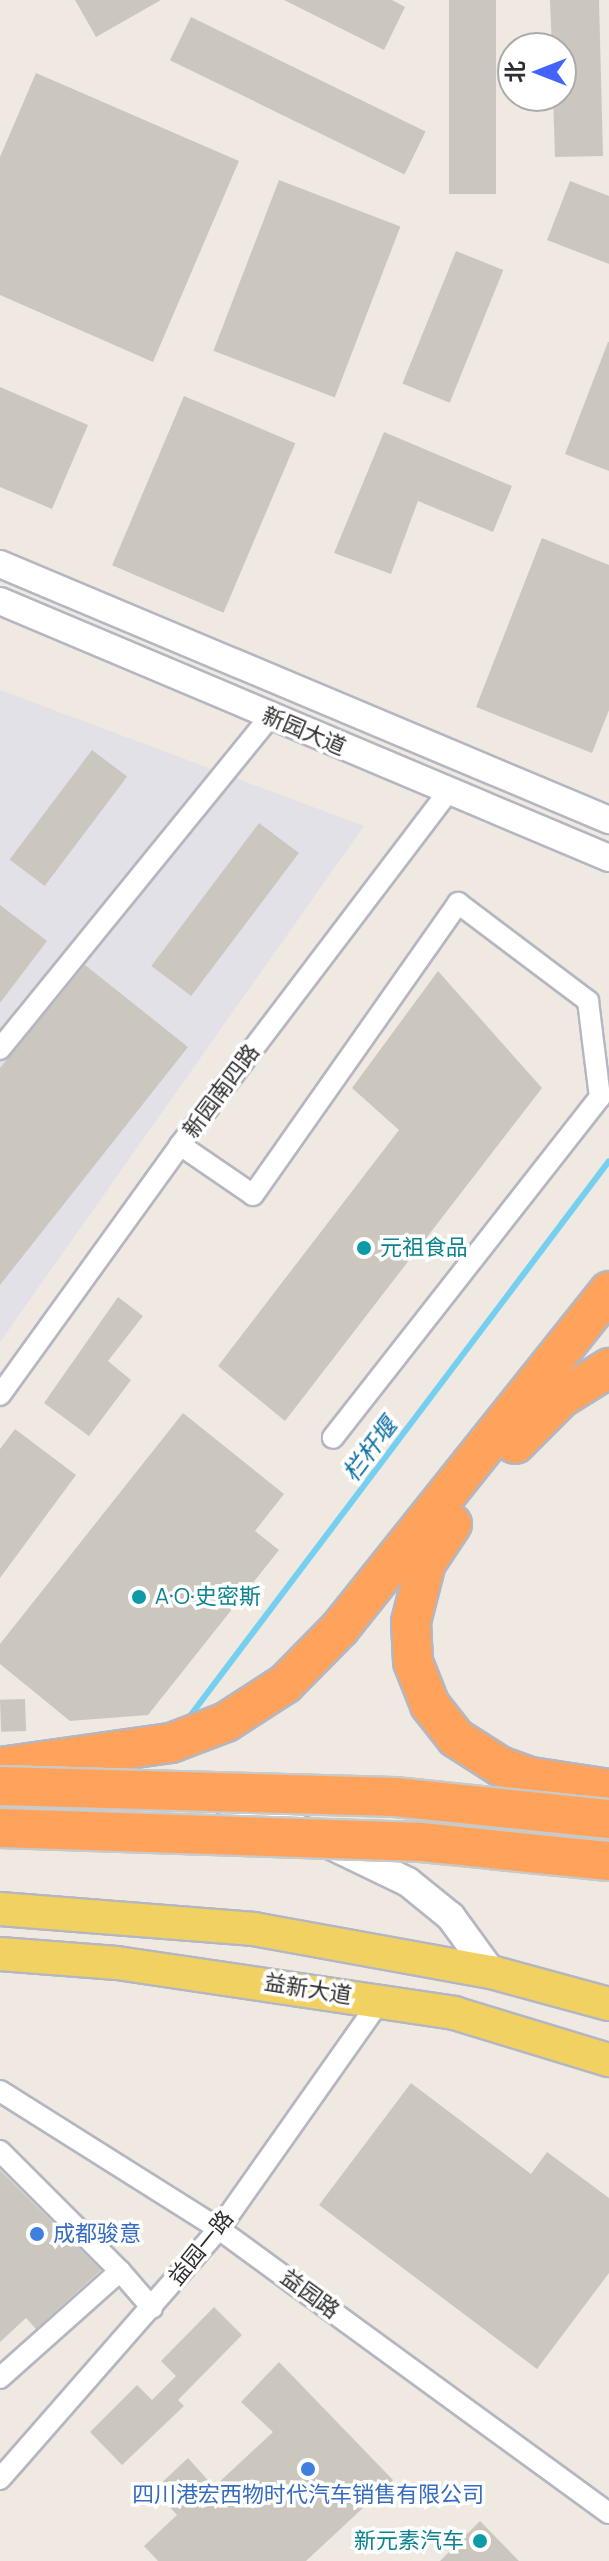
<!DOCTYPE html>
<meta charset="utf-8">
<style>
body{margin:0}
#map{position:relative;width:609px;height:2561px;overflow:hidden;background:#efe9e1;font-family:Manrope,"Noto Sans SC",sans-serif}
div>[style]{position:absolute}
.industrial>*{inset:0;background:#e3e1e8}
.stream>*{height:6px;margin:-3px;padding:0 3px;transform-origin:3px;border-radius:3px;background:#75cff0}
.building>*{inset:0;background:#cbc7bf;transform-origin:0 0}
.roads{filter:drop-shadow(2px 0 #b4b7c1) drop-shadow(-2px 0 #b4b7c1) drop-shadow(0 2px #b4b7c1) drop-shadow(0 -2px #b4b7c1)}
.minor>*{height:20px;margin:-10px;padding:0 10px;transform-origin:10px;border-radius:10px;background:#fff}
.tertiary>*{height:26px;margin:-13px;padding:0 13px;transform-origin:13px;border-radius:13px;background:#fff}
.secondary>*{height:28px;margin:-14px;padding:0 14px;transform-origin:14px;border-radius:14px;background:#fff}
.primary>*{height:32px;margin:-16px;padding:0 16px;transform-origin:16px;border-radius:16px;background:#f2d163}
.motorway>*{height:38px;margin:-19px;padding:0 19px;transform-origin:19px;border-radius:19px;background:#ffa35c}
.bridges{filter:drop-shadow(2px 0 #c9c9c9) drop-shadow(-2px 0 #c9c9c9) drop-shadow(0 2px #c9c9c9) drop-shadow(0 -2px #c9c9c9)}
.motorway-bridge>*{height:38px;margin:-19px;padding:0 19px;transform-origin:19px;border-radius:19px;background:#ffa35c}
.dots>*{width:22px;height:22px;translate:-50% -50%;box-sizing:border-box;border:4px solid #fff;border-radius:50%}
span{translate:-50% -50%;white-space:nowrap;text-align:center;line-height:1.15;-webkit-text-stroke:7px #fff;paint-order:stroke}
.street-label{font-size:22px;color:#2e2e2e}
.culture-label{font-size:22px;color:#0d838f}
.left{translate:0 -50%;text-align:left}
.right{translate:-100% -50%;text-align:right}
.shop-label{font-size:22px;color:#366cbe}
.water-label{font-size:24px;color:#0d6fa3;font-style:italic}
.north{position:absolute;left:497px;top:32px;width:80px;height:80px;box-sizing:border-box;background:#fff;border:2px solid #ababab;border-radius:50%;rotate:270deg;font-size:22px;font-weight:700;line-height:32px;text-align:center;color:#2e2e2e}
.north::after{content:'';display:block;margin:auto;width:28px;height:36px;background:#4264fb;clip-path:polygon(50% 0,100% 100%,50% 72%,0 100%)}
</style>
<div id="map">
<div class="industrial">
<i style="clip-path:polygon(0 690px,364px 826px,0 1342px)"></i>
</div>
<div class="stream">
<i style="left:187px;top:1720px;width:700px;rotate:-52.95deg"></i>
</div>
<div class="building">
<i style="clip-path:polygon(75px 0,161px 0,96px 37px)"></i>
<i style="clip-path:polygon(284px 0,392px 0,405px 7px,384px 50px)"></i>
<i style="left:449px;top:0;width:47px;height:194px"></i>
<i style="clip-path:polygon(550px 0,599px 0,603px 156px,555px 157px,553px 96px,561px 96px,561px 48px,552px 48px)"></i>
<i style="left:191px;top:17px;width:261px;height:48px;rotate:26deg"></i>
<i style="clip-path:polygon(36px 73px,239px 161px,153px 362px,0 295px,0 157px)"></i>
<i style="left:279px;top:180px;width:130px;height:183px;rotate:21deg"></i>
<i style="clip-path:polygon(570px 181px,609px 196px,609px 264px,547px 240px)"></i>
<i style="left:456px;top:251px;width:51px;height:143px;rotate:22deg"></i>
<i style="clip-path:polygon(608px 342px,609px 342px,609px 471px,565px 454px)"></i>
<i style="clip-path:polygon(0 387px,88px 425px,52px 509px,0 487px)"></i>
<i style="left:184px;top:396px;width:121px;height:184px;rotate:23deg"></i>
<i style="clip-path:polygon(384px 432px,512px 486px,493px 532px,418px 501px,391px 574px,334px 553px)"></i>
<i style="clip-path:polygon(542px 538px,609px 565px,609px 710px,592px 753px,476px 707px)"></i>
<i style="left:92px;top:750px;width:44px;height:137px;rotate:37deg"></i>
<i style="left:259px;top:823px;width:50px;height:179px;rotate:37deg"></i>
<i style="clip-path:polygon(0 905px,47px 941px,0 1003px)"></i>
<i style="clip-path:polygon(85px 965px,188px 1047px,0 1285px,0 1068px)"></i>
<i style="clip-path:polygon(438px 971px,542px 1088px,285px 1421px,218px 1366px,399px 1130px,352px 1088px)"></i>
<i style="clip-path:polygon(118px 1297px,143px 1316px,108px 1361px,131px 1380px,89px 1436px,44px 1403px)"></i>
<i style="clip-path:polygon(183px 1413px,284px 1494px,255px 1531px,279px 1550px,148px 1715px,70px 1721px,0 1664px,0 1644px)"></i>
<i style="clip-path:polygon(15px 1429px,76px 1475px,0 1578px,0 1449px)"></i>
<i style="left:25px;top:1699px;width:32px;height:25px;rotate:88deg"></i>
<i style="clip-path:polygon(411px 2083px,531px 2174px,547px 2152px,609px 2198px,609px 2273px,537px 2369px,319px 2205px)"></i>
<i style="clip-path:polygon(0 2170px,101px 2270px,36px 2329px,26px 2318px,0 2342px)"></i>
<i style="clip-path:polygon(214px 2307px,242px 2335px,178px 2400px,184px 2406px,122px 2465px,90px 2432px,137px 2385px,152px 2400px,176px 2376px,161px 2361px)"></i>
<i style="clip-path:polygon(279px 2362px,393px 2480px,306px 2561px,158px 2561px,144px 2546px,177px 2515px,154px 2490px,188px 2458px,214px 2487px,273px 2432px,241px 2402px)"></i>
<i style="clip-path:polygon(480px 2521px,519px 2561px,440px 2561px)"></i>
</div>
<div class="roads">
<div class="minor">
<i style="left:0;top:1049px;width:428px;rotate:-50.9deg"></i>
<i style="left:180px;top:1145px;width:88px;rotate:34.4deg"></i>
<i style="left:253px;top:1195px;width:357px;rotate:-54.9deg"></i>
<i style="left:458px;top:903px;width:163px;rotate:37deg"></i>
<i style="left:588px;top:1001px;width:97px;rotate:82.9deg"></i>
<i style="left:600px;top:1097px;width:433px;rotate:128.1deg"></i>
<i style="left:0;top:1395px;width:308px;rotate:-54.2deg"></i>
<i style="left:180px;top:1145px;width:443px;rotate:-52.8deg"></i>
<i style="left:0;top:2091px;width:259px;rotate:32.2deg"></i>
<i style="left:219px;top:2229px;width:482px;rotate:36.1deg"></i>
<i style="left:0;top:2151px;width:170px;rotate:45deg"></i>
<i style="left:120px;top:2271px;width:161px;rotate:138.3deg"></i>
<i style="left:120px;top:2271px;width:49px;rotate:49.1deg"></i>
<i style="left:0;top:2479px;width:332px;rotate:-48.8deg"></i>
<i style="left:219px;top:2229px;width:279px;rotate:-54.8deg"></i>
</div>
<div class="tertiary">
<i style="left:0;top:564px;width:661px;rotate:22.8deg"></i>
<i style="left:0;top:601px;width:661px;rotate:22.88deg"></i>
</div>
<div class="secondary">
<i style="left:227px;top:1801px;width:24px;rotate:12deg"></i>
<i style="left:250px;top:1806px;width:175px;rotate:25.7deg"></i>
<i style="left:408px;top:1882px;width:55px;rotate:39.1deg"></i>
<i style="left:451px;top:1917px;width:68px;rotate:54deg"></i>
</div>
<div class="primary">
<i style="left:0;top:1909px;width:255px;rotate:4.5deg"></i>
<i style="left:254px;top:1929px;width:241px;rotate:10.3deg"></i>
<i style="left:491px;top:1972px;width:122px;rotate:15.2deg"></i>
<i style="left:0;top:1954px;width:117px;rotate:4.4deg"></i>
<i style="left:117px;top:1963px;width:341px;rotate:8.4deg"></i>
<i style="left:454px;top:2013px;width:162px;rotate:16.9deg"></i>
</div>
<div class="motorway">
<i style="left:515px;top:1444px;width:65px;rotate:-45deg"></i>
<i style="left:561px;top:1398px;width:57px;rotate:-32deg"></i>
<i style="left:452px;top:1524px;width:47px;rotate:123.7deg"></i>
<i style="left:426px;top:1563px;width:61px;rotate:104.3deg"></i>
<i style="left:411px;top:1622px;width:40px;rotate:87.1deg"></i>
<i style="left:413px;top:1662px;width:46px;rotate:68.4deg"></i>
<i style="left:430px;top:1705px;width:42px;rotate:51.8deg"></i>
<i style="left:456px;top:1738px;width:52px;rotate:32.5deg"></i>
<i style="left:500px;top:1766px;width:32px;rotate:20deg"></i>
<i style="left:530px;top:1777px;width:80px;rotate:8.6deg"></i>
<i style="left:0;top:1767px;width:173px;rotate:-8deg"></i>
<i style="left:171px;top:1743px;width:59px;rotate:-20.9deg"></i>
<i style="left:226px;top:1722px;width:70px;rotate:-32.8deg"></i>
<i style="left:285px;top:1684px;width:78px;rotate:-45.5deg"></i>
<i style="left:340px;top:1628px;width:431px;rotate:-51.4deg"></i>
</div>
</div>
<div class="bridges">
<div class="motorway-bridge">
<i style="left:0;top:1786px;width:395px;rotate:1.6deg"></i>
<i style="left:395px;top:1797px;width:215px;rotate:5.9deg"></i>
<i style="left:0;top:1828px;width:421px;rotate:1.9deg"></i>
<i style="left:421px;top:1842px;width:189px;rotate:5.8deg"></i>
</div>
</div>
<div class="dots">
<i style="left:364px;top:1248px;background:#0f9aa8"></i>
<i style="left:139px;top:1597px;background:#0f9aa8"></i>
<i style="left:37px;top:2234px;background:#3f7fe0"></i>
<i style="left:308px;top:2469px;background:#3f7fe0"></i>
<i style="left:480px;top:2541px;background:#0f9aa8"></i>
</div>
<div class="street-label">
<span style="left:304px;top:731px;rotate:23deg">新园大道</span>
<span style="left:221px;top:1091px;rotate:-53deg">新园南四路</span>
<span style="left:308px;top:1989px;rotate:9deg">益新大道</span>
<span style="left:201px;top:2248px;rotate:-51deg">益园一路</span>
<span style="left:310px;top:2294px;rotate:36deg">益园路</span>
</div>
<div class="culture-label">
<span class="left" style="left:380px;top:1248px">元祖食品</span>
<span class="left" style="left:155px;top:1597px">A·O·史密斯</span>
<span class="right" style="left:464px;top:2541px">新元素汽车</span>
</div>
<div class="shop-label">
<span class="left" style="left:53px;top:2234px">成都骏意</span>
<span style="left:308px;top:2495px">四川港宏西物时代汽车销售有限公司</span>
</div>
<div class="water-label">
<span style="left:369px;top:1449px;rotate:-53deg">栏杆堰</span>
</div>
<div class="north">北</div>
</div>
